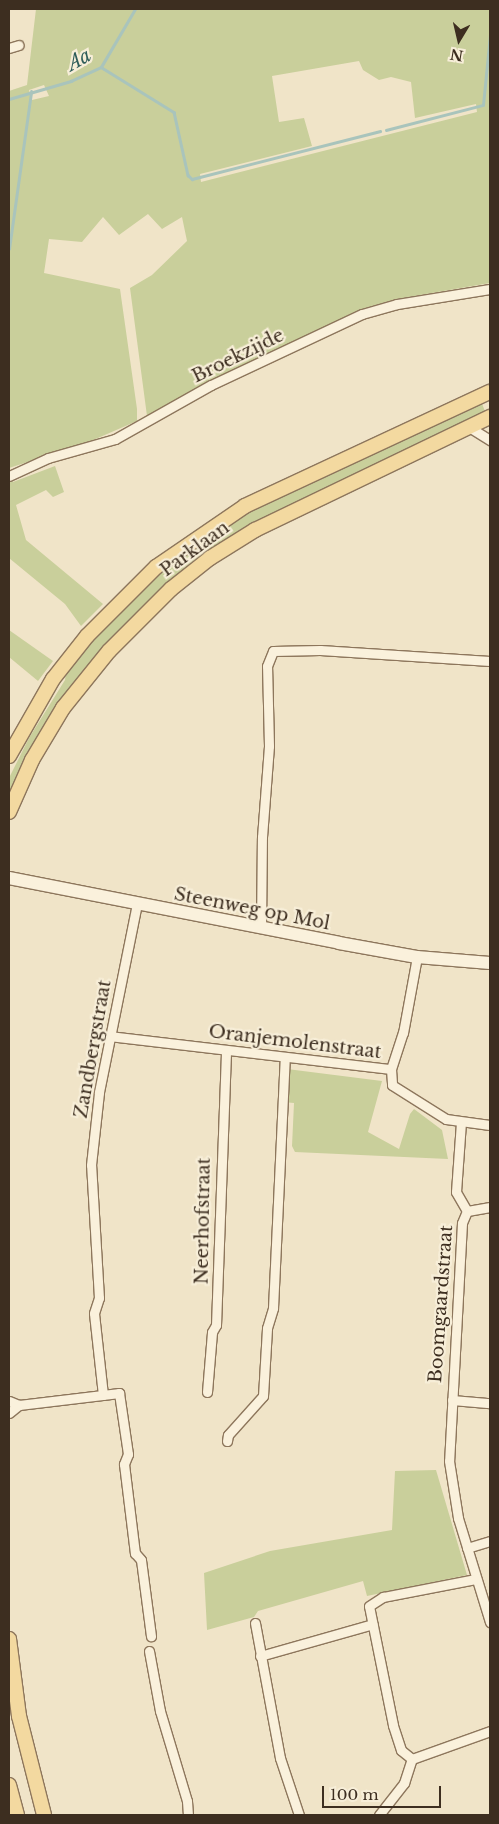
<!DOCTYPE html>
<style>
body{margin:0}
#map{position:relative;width:499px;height:1824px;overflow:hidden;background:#f0e4c8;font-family:"Libre Baskerville",serif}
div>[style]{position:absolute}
.green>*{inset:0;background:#c9cf9b}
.stream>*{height:2.5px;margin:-1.25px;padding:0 1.25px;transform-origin:1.25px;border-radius:1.25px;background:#a9c4bc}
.roads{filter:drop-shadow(1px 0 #8d765c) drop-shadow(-1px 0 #8d765c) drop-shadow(0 1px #8d765c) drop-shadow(0 -1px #8d765c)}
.street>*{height:9px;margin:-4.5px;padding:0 4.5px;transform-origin:4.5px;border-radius:4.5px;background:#faf1dc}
.secondary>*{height:12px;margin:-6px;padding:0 6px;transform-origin:6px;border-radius:6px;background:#faf1dc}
.primary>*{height:14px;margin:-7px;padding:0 7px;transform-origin:7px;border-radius:7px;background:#f3d9a0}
span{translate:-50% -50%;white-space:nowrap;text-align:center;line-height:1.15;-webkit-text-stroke:4.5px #f7eed8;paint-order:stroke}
.street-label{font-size:18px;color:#3d2e20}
.water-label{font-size:19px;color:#2f5d5a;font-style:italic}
.frame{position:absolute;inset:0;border:10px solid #3d2e20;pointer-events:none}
.north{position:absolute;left:434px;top:15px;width:50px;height:50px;-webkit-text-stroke:4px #f7eed8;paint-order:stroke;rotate:189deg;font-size:14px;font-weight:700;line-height:20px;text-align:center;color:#3d2e20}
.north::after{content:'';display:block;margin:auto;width:18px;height:22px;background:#3d2e20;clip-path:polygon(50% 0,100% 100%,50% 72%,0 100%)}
.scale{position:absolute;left:322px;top:1786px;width:119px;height:22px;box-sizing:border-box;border:2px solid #3d2e20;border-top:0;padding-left:6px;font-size:15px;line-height:18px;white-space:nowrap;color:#3d2e20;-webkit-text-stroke:4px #f7eed8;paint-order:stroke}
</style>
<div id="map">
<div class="green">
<i style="clip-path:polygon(evenodd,36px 9px,490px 9px,490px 283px,397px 299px,365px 308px,147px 416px,130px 288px,152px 275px,187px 241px,182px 217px,162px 229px,148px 214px,119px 235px,103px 217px,82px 242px,49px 239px,44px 273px,120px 289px,137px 409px,137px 421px,84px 444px,9px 468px,13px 482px,55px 466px,64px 492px,53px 497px,46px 490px,16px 505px,26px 540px,103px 604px,81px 626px,65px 604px,9px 558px,9px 91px,27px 85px,36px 9px,359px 61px,363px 70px,379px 80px,391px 77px,411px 82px,415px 118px,476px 104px,477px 112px,201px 182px,200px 174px,312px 146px,304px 118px,279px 122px,272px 76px,359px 61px,36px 9px,44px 85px,49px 96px,32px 100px,29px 90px,44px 85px)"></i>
<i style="clip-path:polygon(481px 401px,486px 414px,268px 516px,219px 545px,178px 575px,141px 609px,68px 694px,9px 801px,9px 778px,29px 738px,65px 680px,66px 672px,93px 639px,144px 586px,181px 556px,244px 512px)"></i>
<i style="clip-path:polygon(9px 630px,53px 661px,38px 681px,9px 657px)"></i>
<i style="clip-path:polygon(287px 1069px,382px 1081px,368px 1132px,399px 1149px,410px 1114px,414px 1109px,442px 1130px,448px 1159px,295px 1152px,292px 1146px,294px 1103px,283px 1102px)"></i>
<i style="clip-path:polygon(436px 1470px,467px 1575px,367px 1596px,363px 1581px,258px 1611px,254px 1617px,207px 1630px,204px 1573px,270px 1551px,392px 1530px,395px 1471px)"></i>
</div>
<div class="stream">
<i style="left:101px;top:67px;width:86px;rotate:31.7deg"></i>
<i style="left:174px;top:112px;width:65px;rotate:77.5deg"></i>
<i style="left:188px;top:175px;width:6px;rotate:45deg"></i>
<i style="left:192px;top:179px;width:194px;rotate:-14.3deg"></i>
<i style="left:9px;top:99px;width:65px;rotate:-16.2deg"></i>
<i style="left:71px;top:81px;width:33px;rotate:-25deg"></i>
<i style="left:101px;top:67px;width:67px;rotate:-59.6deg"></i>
<i style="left:386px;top:130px;width:100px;rotate:-14.5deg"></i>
<i style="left:483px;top:105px;width:70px;rotate:-84.3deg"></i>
<i style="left:9px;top:249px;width:159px;rotate:-82deg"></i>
</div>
<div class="roads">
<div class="street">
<i style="left:9px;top:48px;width:10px;rotate:-17deg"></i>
<i style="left:469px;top:427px;width:25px;rotate:32deg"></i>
<i style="left:9px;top:476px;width:43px;rotate:-24.8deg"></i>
<i style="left:48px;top:458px;width:70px;rotate:-15.8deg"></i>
<i style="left:115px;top:439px;width:110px;rotate:-29.4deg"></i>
<i style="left:211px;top:385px;width:167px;rotate:-25.2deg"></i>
<i style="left:362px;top:314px;width:36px;rotate:-16deg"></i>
<i style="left:397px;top:304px;width:94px;rotate:-9.2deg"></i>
<i style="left:261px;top:928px;width:91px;rotate:-89.4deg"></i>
<i style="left:262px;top:837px;width:91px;rotate:-85.6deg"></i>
<i style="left:269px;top:746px;width:80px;rotate:-91.4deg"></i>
<i style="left:267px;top:666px;width:16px;rotate:-68deg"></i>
<i style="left:273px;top:651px;width:47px;rotate:-1.2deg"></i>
<i style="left:320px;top:650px;width:170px;rotate:3.7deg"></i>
<i style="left:109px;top:1036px;width:284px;rotate:6.7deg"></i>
<i style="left:391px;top:1069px;width:16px;rotate:86deg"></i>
<i style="left:392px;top:1085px;width:64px;rotate:32.2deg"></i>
<i style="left:446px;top:1119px;width:44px;rotate:7.8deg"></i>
<i style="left:391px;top:1069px;width:38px;rotate:-72deg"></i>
<i style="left:403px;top:1033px;width:77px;rotate:-79.6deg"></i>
<i style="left:461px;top:1122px;width:70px;rotate:94.1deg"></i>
<i style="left:456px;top:1192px;width:22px;rotate:60deg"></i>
<i style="left:490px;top:1207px;width:23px;rotate:170deg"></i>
<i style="left:467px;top:1211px;width:13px;rotate:113deg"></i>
<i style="left:462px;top:1223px;width:238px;rotate:93.1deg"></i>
<i style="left:449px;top:1461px;width:58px;rotate:81deg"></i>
<i style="left:458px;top:1518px;width:109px;rotate:72.9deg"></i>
<i style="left:207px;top:1392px;width:60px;rotate:-85.2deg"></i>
<i style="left:212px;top:1332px;width:8px;rotate:-60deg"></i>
<i style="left:216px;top:1325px;width:275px;rotate:-87.9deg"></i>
<i style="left:103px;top:1395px;width:82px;rotate:-96.3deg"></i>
<i style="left:94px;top:1313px;width:16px;rotate:-72deg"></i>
<i style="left:99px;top:1298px;width:133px;rotate:-93.4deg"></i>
<i style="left:91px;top:1165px;width:73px;rotate:-83.7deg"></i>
<i style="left:99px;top:1092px;width:192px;rotate:-78.6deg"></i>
<i style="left:452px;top:1400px;width:38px;rotate:5deg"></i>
<i style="left:9px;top:1401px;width:11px;rotate:22deg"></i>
<i style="left:19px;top:1405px;width:101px;rotate:-6.8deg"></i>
<i style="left:119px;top:1393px;width:62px;rotate:81.6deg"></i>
<i style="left:128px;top:1454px;width:11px;rotate:112deg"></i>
<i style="left:124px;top:1464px;width:90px;rotate:83deg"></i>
<i style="left:135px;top:1553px;width:9px;rotate:49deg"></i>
<i style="left:141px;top:1560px;width:77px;rotate:82.5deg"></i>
<i style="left:9px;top:1413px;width:13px;rotate:-39deg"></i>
<i style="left:227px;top:1441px;width:6px;rotate:-81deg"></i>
<i style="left:228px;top:1435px;width:52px;rotate:-48.1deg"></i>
<i style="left:263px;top:1396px;width:68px;rotate:-86.6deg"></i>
<i style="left:267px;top:1328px;width:21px;rotate:-73deg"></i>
<i style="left:273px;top:1308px;width:251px;rotate:-87.3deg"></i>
<i style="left:467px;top:1548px;width:24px;rotate:-17deg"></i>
<i style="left:255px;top:1623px;width:137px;rotate:79.5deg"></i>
<i style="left:280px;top:1758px;width:60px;rotate:71.6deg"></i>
<i style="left:149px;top:1651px;width:61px;rotate:79.6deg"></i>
<i style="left:160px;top:1711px;width:94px;rotate:73.3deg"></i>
<i style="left:187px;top:1801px;width:14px;rotate:86deg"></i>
<i style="left:260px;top:1656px;width:117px;rotate:-15.8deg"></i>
<i style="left:412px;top:1759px;width:14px;rotate:-141deg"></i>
<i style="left:401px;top:1750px;width:26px;rotate:-108deg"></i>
<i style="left:393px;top:1725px;width:121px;rotate:-101.4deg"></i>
<i style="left:369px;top:1606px;width:17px;rotate:-33deg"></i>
<i style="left:383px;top:1597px;width:95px;rotate:-11deg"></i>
<i style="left:379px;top:1815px;width:41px;rotate:-52deg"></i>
<i style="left:404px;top:1783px;width:25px;rotate:-72deg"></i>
<i style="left:412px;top:1759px;width:83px;rotate:-19.7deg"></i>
</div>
<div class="secondary">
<i style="left:9px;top:878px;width:336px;rotate:11.1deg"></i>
<i style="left:339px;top:943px;width:79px;rotate:10.2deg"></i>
<i style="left:417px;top:957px;width:73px;rotate:4.7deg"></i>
</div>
<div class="primary">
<i style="left:9px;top:756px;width:89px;rotate:-60.3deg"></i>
<i style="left:53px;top:679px;width:55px;rotate:-51.7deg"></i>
<i style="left:87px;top:636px;width:98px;rotate:-45deg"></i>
<i style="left:156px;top:567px;width:108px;rotate:-34.4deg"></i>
<i style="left:245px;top:506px;width:270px;rotate:-25deg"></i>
<i style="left:9px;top:812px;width:57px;rotate:-66.1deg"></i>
<i style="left:32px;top:760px;width:61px;rotate:-59.2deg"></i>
<i style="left:63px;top:708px;width:73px;rotate:-51.1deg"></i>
<i style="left:109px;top:651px;width:88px;rotate:-45deg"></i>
<i style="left:171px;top:589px;width:50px;rotate:-38.5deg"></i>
<i style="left:210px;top:558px;width:53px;rotate:-31.9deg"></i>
<i style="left:255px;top:530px;width:261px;rotate:-25.7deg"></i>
<i style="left:9px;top:1639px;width:78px;rotate:82.6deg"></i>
<i style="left:19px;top:1716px;width:102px;rotate:75.8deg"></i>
<i style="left:9px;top:1785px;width:31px;rotate:75deg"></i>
</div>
</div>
<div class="street-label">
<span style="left:238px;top:356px;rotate:-26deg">Broekzijde</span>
<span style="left:195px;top:549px;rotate:-36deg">Parklaan</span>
<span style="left:252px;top:909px;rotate:11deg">Steenweg op Mol</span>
<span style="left:295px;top:1042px;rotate:7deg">Oranjemolenstraat</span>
<span style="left:93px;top:1049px;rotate:-80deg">Zandbergstraat</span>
<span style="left:203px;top:1221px;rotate:-89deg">Neerhofstraat</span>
<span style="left:441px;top:1304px;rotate:-86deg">Boomgaardstraat</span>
</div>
<div class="water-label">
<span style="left:79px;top:60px;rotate:-30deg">Aa</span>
</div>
<div class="frame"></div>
<div class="north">N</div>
<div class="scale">100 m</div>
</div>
